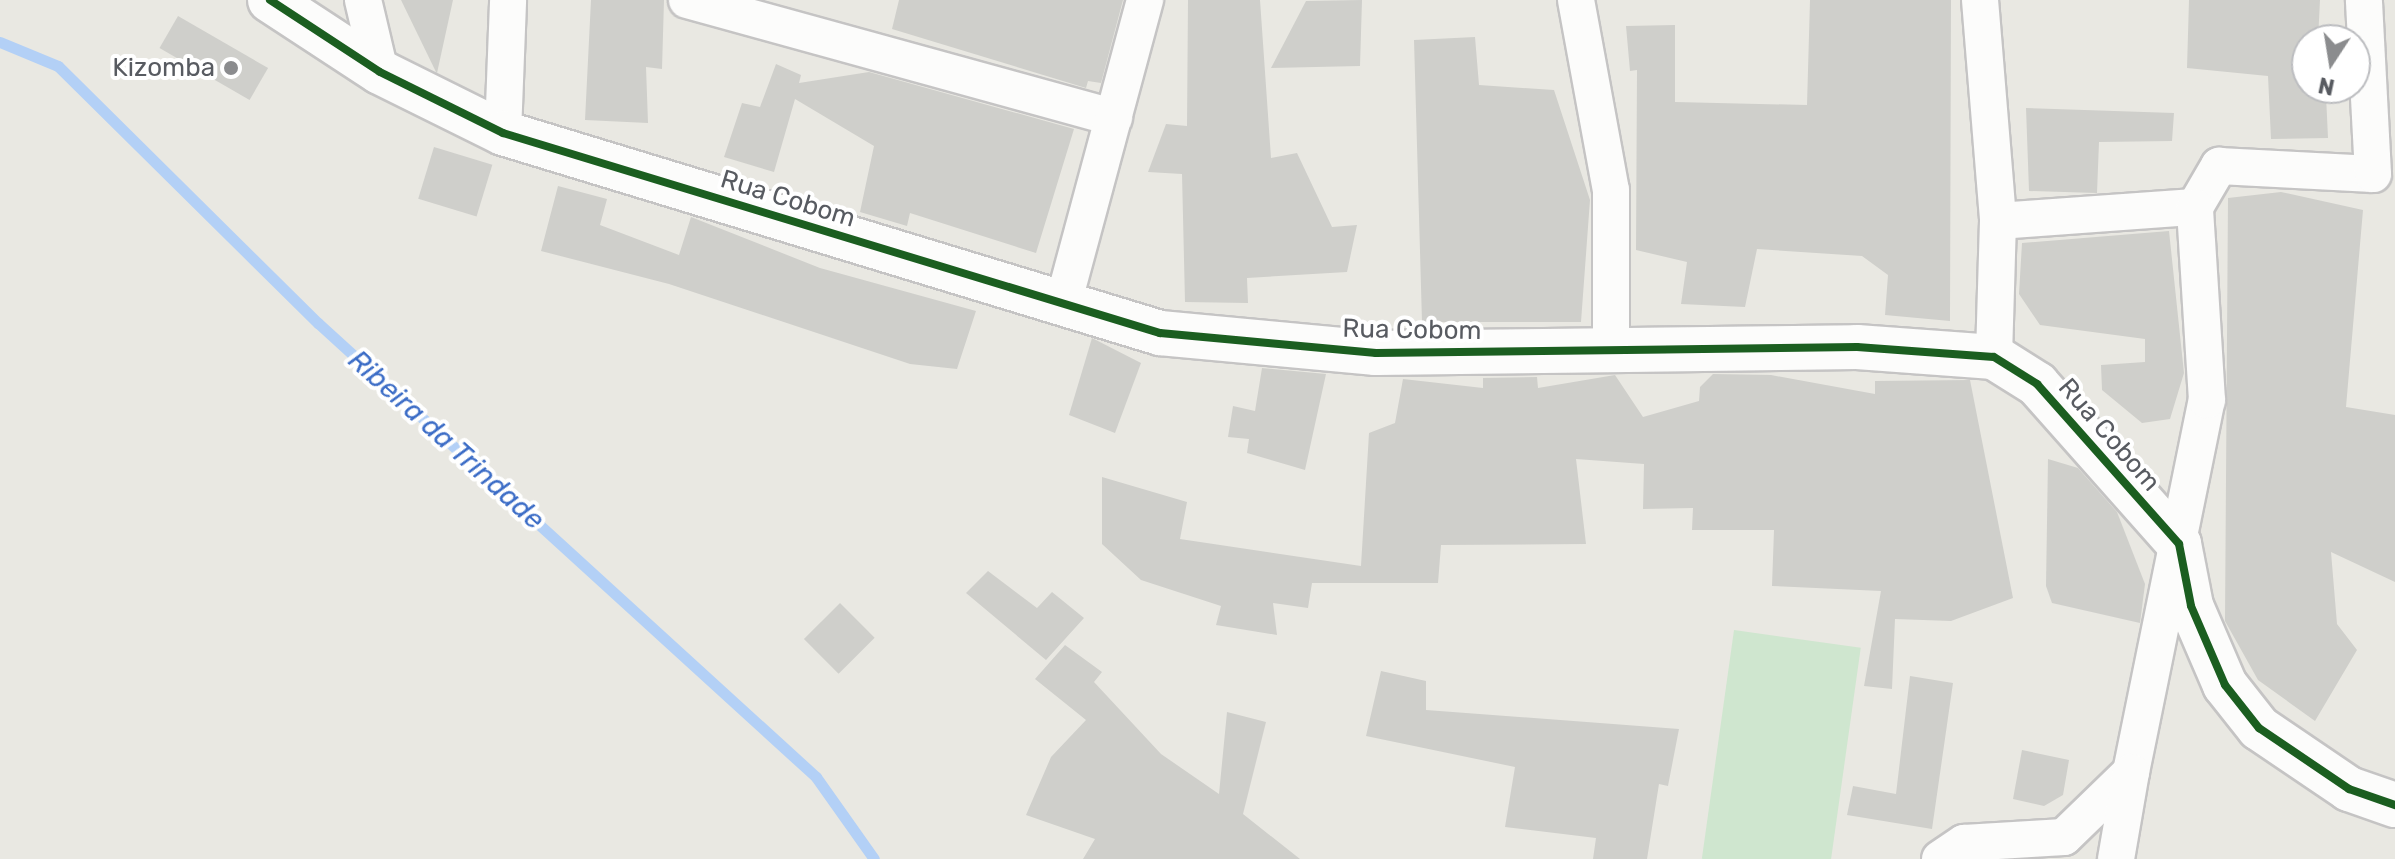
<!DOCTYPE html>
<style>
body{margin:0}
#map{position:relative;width:2395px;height:859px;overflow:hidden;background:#e9e8e2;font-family:Rubik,sans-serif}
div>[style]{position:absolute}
.green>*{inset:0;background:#cfe6cf;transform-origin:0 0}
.stream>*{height:11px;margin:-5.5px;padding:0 5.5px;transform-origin:5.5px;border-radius:5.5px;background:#b3d0f6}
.building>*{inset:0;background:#cfcfcb;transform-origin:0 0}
.roads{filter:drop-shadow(2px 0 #c5c4c4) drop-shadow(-2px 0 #c5c4c4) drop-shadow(0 2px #c5c4c4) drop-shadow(0 -2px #c5c4c4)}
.street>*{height:36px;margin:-18px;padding:0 18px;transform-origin:18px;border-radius:18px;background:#fcfcfb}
.secondary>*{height:44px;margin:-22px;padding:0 22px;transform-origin:22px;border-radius:22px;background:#fcfcfb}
.cycleway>*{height:8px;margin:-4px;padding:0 4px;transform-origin:4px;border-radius:4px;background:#1b5e20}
.dots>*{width:22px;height:22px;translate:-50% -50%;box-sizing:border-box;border:4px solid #fff;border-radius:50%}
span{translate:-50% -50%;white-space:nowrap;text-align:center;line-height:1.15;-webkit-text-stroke:8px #fff;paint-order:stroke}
.poi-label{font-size:26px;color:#585b61}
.right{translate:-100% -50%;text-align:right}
.street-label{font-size:26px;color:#585b61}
.water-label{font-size:28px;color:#3b6cc6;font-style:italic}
.north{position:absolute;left:2291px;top:24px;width:80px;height:80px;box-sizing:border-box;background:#fff;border:2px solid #bcbdc0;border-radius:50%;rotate:192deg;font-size:22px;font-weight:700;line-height:32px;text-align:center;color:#585b61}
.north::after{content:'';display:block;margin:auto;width:28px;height:36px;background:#8b8c8e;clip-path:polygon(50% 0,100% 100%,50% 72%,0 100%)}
</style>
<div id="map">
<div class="green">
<i style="left:1734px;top:630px;width:128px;height:231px;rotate:8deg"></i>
</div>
<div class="stream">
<i style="left:0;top:42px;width:63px;rotate:22.5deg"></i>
<i style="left:58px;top:66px;width:366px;rotate:44.7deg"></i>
<i style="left:318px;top:323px;width:674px;rotate:42.35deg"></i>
<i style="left:816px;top:777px;width:100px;rotate:54.7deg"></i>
</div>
<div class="building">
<i style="clip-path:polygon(401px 0,453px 0,437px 73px,436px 72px)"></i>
<i style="clip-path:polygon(591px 0,664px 0,662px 69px,646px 67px,648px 123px,585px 120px)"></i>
<i style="clip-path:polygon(899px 0,1123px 0,1101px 83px,1088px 81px,1086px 88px,892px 29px)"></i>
<i style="clip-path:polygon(1188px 0,1260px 0,1271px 158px,1297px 153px,1332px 227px,1357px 225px,1347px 272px,1247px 278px,1248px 303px,1185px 302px,1182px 174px,1148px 172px,1166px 124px,1187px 126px)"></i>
<i style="clip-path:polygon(1362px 0,1360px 66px,1271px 68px,1306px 1px)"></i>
<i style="clip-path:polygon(1810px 0,1951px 0,1950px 321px,1885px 315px,1888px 275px,1862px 256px,1757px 249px,1745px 307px,1681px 304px,1687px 262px,1636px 250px,1637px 70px,1630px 71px,1626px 26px,1675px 25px,1675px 102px,1807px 105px)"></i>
<i style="clip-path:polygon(2189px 0,2320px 0,2318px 40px,2307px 40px,2307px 95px,2326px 95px,2328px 138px,2271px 139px,2268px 76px,2187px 68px)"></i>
<i style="left:178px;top:16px;width:104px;height:37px;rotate:30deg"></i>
<i style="clip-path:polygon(1475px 37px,1479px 85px,1554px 90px,1590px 200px,1581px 322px,1422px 322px,1414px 40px)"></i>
<i style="clip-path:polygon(776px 64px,801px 75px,799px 83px,869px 72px,1074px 129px,1036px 253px,910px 213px,907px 226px,860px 212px,874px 146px,795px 99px,774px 172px,724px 157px,742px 103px,760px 107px)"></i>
<i style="clip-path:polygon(2026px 108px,2174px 113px,2172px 141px,2099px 142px,2097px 193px,2029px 191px)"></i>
<i style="left:434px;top:147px;width:61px;height:54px;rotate:17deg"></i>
<i style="clip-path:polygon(558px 186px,607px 199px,600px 225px,679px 255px,691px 217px,820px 268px,976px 311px,957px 369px,910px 364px,669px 284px,541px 251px)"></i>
<i style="clip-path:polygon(2281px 192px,2363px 210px,2346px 407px,2395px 415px,2395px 582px,2331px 552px,2337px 624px,2357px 650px,2315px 721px,2258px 680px,2225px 621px,2228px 198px)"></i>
<i style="clip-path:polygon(2169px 231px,2184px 373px,2170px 419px,2142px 423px,2102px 390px,2101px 365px,2145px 362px,2145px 339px,2040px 325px,2019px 294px,2022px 243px)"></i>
<i style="clip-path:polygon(1092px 338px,1141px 363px,1115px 433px,1069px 415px)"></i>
<i style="clip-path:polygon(1262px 368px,1326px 374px,1305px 470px,1247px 453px,1249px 439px,1228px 437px,1233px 406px,1255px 411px)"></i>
<i style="clip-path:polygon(1713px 374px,1771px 375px,1875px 394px,1875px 381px,1970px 380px,2013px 598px,1951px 621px,1895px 619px,1892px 689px,1864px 686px,1881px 591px,1772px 586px,1774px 530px,1692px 530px,1693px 508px,1643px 509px,1644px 464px,1576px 459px,1586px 544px,1441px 545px,1438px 583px,1312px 583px,1308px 608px,1273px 603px,1277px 635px,1216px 625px,1221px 606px,1141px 580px,1102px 544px,1102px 477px,1187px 502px,1180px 539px,1361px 566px,1369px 433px,1395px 423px,1403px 379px,1483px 388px,1483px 378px,1537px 377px,1538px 388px,1615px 375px,1643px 417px,1699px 401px,1700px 387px)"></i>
<i style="clip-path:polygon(2048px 459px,2078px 468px,2117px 512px,2145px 584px,2140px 623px,2052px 603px,2046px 586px)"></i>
<i style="clip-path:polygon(988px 571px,1037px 608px,1052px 592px,1084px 618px,1046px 660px,966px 593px)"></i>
<i style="left:840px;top:603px;width:49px;height:51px;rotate:45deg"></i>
<i style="clip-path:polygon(1065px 645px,1102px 672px,1094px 682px,1161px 754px,1219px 794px,1227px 712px,1266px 722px,1243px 814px,1300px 859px,1083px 859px,1095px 839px,1026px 815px,1051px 757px,1086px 720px,1035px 679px)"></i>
<i style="clip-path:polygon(1381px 671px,1426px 681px,1426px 710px,1679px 729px,1668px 786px,1659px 784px,1647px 859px,1593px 859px,1596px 838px,1505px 827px,1515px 767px,1366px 736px)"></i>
<i style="clip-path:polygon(1910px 676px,1953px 683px,1932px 829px,1847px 815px,1853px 786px,1896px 794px)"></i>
<i style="clip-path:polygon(2022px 750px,2069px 760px,2063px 795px,2044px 806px,2013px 799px)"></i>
</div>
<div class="roads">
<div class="street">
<i style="left:363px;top:0;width:74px;rotate:76.7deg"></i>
<i style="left:687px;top:0;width:443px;rotate:15.4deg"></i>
<i style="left:1576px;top:0;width:193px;rotate:79.6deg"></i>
<i style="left:1611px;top:190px;width:157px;rotate:90deg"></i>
<i style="left:1980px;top:0;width:222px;rotate:85.3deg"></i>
<i style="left:1998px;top:221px;width:136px;rotate:91.7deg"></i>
<i style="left:503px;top:133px;width:133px;rotate:-87.8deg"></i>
<i style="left:1998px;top:221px;width:197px;rotate:-4.1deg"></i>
<i style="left:2195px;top:207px;width:48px;rotate:-59.7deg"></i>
<i style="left:2219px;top:166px;width:154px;rotate:3deg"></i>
<i style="left:2373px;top:174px;width:174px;rotate:-93deg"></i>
<i style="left:1063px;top:304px;width:315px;rotate:-74.9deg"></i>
<i style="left:1940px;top:859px;width:29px;rotate:-34deg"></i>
<i style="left:1964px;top:843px;width:100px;rotate:-3.4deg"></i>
<i style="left:2064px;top:837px;width:93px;rotate:-44.1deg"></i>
<i style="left:2131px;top:772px;width:380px;rotate:-78.5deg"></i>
<i style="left:2207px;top:400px;width:193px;rotate:-93.6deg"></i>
<i style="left:2116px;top:859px;width:88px;rotate:-80.2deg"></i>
</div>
<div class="secondary">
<i style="left:270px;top:0;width:131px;rotate:33.2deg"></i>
<i style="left:380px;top:72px;width:137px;rotate:26.4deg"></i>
<i style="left:503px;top:133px;width:687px;rotate:16.93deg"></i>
<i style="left:1160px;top:333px;width:217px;rotate:5.3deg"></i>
<i style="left:1376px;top:353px;width:481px;rotate:-0.7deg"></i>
<i style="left:1857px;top:347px;width:137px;rotate:4.2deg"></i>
<i style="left:1994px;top:357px;width:51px;rotate:32.1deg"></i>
<i style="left:2037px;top:384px;width:214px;rotate:48.4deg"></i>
<i style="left:2179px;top:544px;width:63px;rotate:79deg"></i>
<i style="left:2191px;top:606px;width:86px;rotate:66.7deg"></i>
<i style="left:2225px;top:685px;width:55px;rotate:51.7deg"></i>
<i style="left:2259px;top:728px;width:109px;rotate:34.1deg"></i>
<i style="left:2349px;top:789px;width:49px;rotate:19.2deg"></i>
</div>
</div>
<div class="cycleway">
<i style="left:270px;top:0;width:131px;rotate:33.2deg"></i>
<i style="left:380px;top:72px;width:137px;rotate:26.4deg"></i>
<i style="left:503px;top:133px;width:687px;rotate:16.93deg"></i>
<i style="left:1160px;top:333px;width:217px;rotate:5.3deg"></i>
<i style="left:1376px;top:353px;width:481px;rotate:-0.7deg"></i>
<i style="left:1857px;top:347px;width:137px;rotate:4.2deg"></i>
<i style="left:1994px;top:357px;width:51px;rotate:32.1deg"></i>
<i style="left:2037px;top:384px;width:214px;rotate:48.4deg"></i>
<i style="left:2179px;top:544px;width:63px;rotate:79deg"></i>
<i style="left:2191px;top:606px;width:86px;rotate:66.7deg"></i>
<i style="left:2225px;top:685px;width:55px;rotate:51.7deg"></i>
<i style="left:2259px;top:728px;width:109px;rotate:34.1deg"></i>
<i style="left:2349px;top:789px;width:49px;rotate:19.2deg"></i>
</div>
<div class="dots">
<i style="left:231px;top:68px;background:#8b8c8e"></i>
</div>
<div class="poi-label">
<span class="right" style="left:215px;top:68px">Kizomba</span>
</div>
<div class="street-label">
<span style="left:788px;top:199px;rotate:17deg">Rua Cobom</span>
<span style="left:1412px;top:330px;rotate:1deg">Rua Cobom</span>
<span style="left:2109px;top:435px;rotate:49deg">Rua Cobom</span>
</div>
<div class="water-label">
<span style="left:446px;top:440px;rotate:42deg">Ribeira da Trindade</span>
</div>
<div class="north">N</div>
</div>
